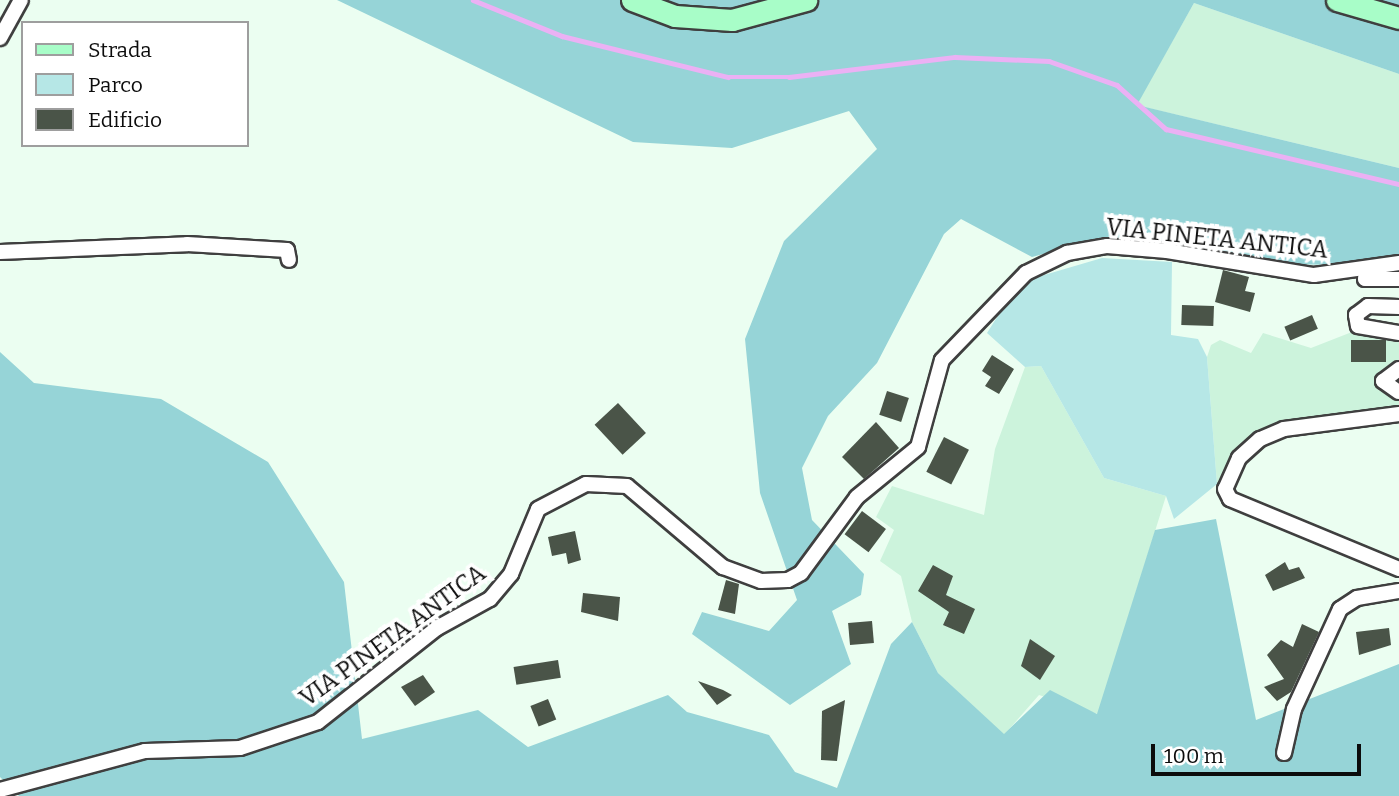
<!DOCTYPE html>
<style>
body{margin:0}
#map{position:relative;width:1399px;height:796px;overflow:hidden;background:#ebfef1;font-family:Bitter,serif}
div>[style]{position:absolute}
.farmland>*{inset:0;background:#ccf3dc}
.green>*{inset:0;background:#b6e7e6}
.forest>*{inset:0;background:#96d4d7}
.stream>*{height:4.5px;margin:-2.25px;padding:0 2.25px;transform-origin:2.25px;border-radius:2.25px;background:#ebb1f4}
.building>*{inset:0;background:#4a5448;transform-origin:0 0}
.roads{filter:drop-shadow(2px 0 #3f3f3f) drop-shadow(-2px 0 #3f3f3f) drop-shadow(0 2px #3f3f3f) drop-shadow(0 -2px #3f3f3f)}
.street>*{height:14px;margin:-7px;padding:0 7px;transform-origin:7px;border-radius:7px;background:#fff}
.secondary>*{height:21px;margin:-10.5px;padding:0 10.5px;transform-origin:10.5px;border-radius:10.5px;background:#a8fdc8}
span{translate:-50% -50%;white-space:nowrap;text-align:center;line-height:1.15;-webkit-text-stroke:7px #fff;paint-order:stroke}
.street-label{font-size:24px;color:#0c0c0c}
.legend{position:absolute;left:21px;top:21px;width:228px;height:126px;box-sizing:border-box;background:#fff;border:2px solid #9e9e9e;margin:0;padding:9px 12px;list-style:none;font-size:21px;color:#0c0c0c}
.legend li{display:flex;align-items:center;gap:14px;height:35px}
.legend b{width:35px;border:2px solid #9e9e9e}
.scale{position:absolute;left:1151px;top:744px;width:210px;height:32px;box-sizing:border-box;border:4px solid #0c0c0c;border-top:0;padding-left:9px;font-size:21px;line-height:24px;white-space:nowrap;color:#0c0c0c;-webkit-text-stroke:5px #fff;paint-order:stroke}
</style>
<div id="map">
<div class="farmland">
<i style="clip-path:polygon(1194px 3px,1399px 74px,1399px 168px,1136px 105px)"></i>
<i style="clip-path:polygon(1357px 330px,1399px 335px,1399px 369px,1382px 373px,1399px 392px,1399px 414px,1260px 439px,1217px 484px,1207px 357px,1211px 345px,1220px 340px,1251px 353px,1263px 333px,1311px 348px)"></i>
<i style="clip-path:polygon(1041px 366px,1104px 478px,1166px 496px,1098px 714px,1039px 695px,1004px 735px,938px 673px,912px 622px,901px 576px,880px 561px,894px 530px,876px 517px,892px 486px,984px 515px,995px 449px,1025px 367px)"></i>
</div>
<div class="green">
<i style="clip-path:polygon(1102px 258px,1172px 262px,1171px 335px,1198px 339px,1207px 357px,1217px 484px,1174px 519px,1166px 496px,1104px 478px,1041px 366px,1025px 367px,987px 333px,1011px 295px,1034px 278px)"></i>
</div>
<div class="forest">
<i style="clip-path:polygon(337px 0,1399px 0,1399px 74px,1194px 3px,1137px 105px,1399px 168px,1399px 254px,1351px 265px,1265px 264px,1153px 242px,1084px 243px,1032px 257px,961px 219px,944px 234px,877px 363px,828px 416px,802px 468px,812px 520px,864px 574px,861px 595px,832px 611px,851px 664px,790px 705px,692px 634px,702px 612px,769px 631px,797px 600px,760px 493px,745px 339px,784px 241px,877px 149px,849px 111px,732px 148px,633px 142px)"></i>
<i style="clip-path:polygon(0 352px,34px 383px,161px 399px,268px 462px,344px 582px,362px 739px,478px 710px,528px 747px,668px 695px,687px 712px,769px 735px,795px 772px,837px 788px,891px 644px,912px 622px,938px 673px,1004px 734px,1050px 690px,1097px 714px,1155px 530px,1216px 519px,1256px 720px,1399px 664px,1399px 796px,19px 796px,0 777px)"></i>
</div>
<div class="stream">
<i style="left:473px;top:0;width:96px;rotate:22deg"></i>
<i style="left:562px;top:36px;width:171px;rotate:13.9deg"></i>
<i style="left:728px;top:77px;width:61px"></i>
<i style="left:789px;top:77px;width:167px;rotate:-6.9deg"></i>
<i style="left:955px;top:57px;width:94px;rotate:2.4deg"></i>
<i style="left:1049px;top:61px;width:72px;rotate:19.4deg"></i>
<i style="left:1117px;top:85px;width:66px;rotate:41.9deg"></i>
<i style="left:1166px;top:129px;width:239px;rotate:13.3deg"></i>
</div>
<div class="building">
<i style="clip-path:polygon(1223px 270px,1249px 277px,1245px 291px,1255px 293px,1250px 312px,1215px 302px)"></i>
<i style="left:1182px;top:305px;width:32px;height:20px;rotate:2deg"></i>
<i style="left:1312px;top:315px;width:15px;height:30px;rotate:67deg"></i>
<i style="left:1351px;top:340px;width:35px;height:22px"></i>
<i style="clip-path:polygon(992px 355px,1014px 369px,999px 394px,985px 386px,991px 377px,982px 371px)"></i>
<i style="left:887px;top:391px;width:23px;height:25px;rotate:18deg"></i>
<i style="left:618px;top:403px;width:41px;height:32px;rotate:47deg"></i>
<i style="clip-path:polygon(876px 422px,899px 448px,864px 479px,842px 457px)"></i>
<i style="left:944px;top:437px;width:28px;height:39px;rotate:27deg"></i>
<i style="left:862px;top:511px;width:30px;height:29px;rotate:37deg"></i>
<i style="clip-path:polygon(575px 531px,581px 560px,568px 564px,566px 553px,552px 556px,548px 537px)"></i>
<i style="clip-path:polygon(1285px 562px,1289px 570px,1299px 567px,1305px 578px,1273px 591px,1265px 575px)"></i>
<i style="clip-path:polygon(933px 565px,953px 576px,946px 595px,975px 609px,964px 634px,943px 625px,949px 612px,918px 591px)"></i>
<i style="clip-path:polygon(726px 580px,739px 584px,735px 614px,718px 610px)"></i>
<i style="clip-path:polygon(583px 593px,620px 597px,618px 621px,581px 612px)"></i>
<i style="left:872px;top:621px;width:22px;height:24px;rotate:85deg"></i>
<i style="clip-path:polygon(1302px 624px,1319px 632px,1291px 692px,1277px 701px,1264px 687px,1284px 679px,1267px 655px,1281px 640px,1293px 647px)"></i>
<i style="clip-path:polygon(1389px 628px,1391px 645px,1359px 655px,1356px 632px)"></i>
<i style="clip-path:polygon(1030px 639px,1055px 656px,1040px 680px,1021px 666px)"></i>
<i style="left:558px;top:660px;width:18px;height:45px;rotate:81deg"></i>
<i style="clip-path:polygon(423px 675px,435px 692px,415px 706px,401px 687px)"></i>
<i style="clip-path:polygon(698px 681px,723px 690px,732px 695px,717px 705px)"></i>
<i style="left:548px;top:699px;width:22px;height:19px;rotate:68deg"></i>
<i style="clip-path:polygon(845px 700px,837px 761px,821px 760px,822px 711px)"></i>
</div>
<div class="roads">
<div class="street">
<i style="left:0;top:38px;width:43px;rotate:-61.1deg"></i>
<i style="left:0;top:252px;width:187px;rotate:-2.4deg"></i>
<i style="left:187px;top:244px;width:100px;rotate:3.4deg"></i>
<i style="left:287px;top:250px;width:10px;rotate:79deg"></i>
<i style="left:1367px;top:269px;width:10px;rotate:101deg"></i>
<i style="left:1365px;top:279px;width:34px"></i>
<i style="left:1399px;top:307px;width:31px;rotate:-178deg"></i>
<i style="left:1368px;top:306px;width:15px;rotate:143deg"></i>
<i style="left:1356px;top:315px;width:11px;rotate:80deg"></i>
<i style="left:1358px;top:326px;width:42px;rotate:9.7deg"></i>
<i style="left:1399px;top:369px;width:20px;rotate:143deg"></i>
<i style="left:1383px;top:381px;width:19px;rotate:35deg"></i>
<i style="left:1399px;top:414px;width:116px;rotate:172.6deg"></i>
<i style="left:1284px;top:429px;width:26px;rotate:157deg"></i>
<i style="left:1260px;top:439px;width:28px;rotate:138deg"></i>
<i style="left:1239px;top:458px;width:34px;rotate:114deg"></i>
<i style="left:1225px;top:489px;width:11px;rotate:63deg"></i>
<i style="left:1230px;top:499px;width:183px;rotate:22.5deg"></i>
<i style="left:1284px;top:753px;width:45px;rotate:-77.2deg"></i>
<i style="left:1294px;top:709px;width:110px;rotate:-65.3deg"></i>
<i style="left:1340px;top:609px;width:20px;rotate:-33deg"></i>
<i style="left:1357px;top:598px;width:43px;rotate:-9.5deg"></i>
<i style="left:0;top:790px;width:150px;rotate:-15.1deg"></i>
<i style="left:145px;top:751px;width:95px;rotate:-1.8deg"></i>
<i style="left:240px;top:748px;width:82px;rotate:-18.4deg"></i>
<i style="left:318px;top:722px;width:152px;rotate:-38.3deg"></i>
<i style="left:437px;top:628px;width:60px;rotate:-28.7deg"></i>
<i style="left:490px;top:599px;width:33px;rotate:-50deg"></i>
<i style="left:511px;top:574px;width:70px;rotate:-67.4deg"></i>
<i style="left:538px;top:509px;width:54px;rotate:-27.5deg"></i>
<i style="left:586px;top:484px;width:41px;rotate:2.8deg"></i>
<i style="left:627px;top:486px;width:126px;rotate:40.2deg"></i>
<i style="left:723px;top:567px;width:40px;rotate:20.2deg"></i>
<i style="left:761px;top:581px;width:27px;rotate:-2deg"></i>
<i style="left:788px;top:580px;width:15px;rotate:-28deg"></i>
<i style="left:801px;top:573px;width:94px;rotate:-53.6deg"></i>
<i style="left:857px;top:497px;width:79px;rotate:-39.3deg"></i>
<i style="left:918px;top:447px;width:90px;rotate:-74.6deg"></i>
<i style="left:942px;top:360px;width:121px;rotate:-46deg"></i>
<i style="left:1026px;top:273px;width:46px;rotate:-26deg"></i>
<i style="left:1067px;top:253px;width:41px;rotate:-9.9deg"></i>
<i style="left:1107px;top:246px;width:60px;rotate:4.8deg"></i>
<i style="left:1167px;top:251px;width:149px;rotate:9.3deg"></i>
<i style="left:1314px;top:275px;width:86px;rotate:-8deg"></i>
</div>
<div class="secondary">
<i style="left:632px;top:0;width:46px;rotate:20.4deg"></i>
<i style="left:675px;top:16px;width:57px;rotate:4deg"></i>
<i style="left:732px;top:20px;width:77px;rotate:-15.1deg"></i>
<i style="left:1337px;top:0;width:65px;rotate:16.2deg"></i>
</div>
</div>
<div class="street-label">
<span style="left:1217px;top:239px;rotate:6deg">VIA PINETA ANTICA</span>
<span style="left:393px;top:636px;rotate:-36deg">VIA PINETA ANTICA</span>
</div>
<ul class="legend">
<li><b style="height:9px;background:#a8fdc8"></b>Strada</li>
<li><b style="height:19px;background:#b6e7e6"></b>Parco</li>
<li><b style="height:19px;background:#4a5448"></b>Edificio</li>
</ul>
<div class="scale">100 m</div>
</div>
